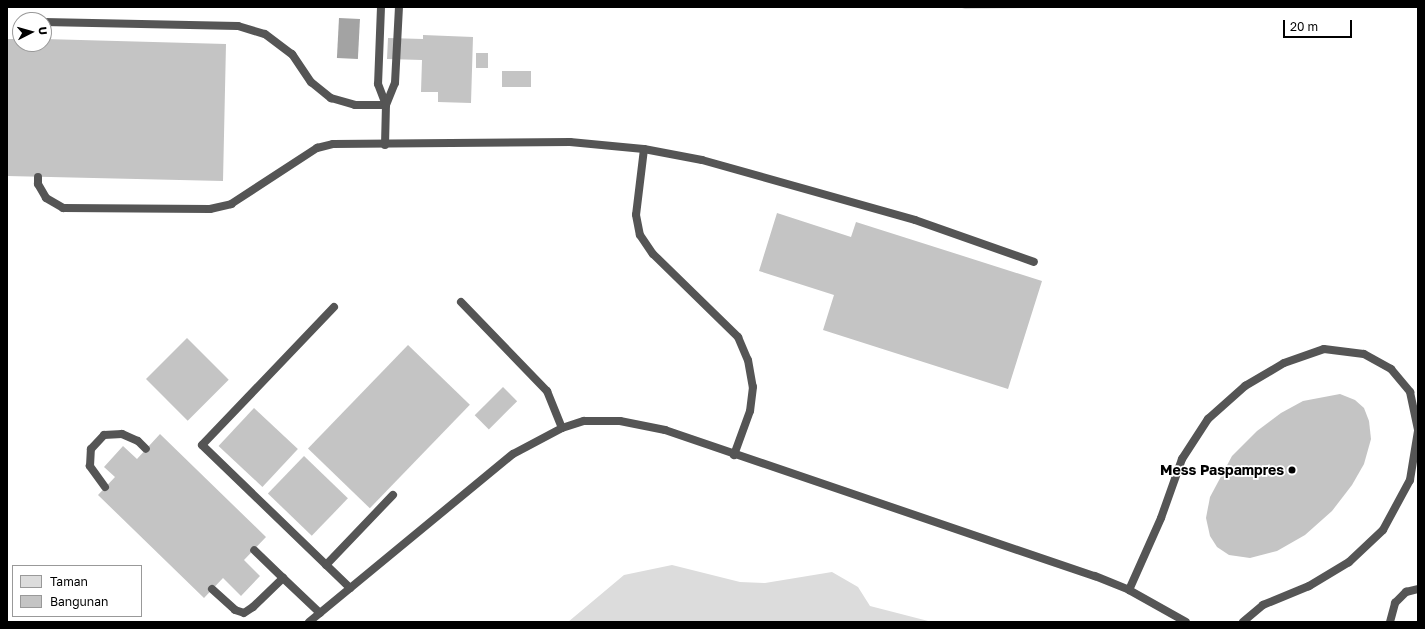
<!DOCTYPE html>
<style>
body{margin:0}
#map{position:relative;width:1425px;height:629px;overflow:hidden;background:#fff;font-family:"Golos Text",sans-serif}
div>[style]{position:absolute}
.green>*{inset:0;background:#dcdcdc}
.water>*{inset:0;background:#a3a3a3;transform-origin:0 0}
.building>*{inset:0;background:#c4c4c4;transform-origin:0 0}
.service>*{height:8px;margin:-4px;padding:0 4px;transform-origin:4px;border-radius:4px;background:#555}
.dots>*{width:11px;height:11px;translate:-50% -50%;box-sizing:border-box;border:2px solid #fff;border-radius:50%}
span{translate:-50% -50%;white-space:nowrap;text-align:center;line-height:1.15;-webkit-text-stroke:3.5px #fff;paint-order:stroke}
.poi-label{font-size:14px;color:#000;font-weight:700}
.right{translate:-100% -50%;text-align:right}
.frame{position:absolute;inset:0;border:8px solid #000;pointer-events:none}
.legend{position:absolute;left:12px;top:565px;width:130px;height:52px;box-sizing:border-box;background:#fff;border:1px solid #999;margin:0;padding:5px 7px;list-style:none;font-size:12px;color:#000}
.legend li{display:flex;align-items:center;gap:8px;height:20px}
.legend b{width:20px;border:1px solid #999}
.north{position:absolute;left:12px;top:12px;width:40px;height:40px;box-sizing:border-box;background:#fff;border:1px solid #999;border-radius:50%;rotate:84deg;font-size:11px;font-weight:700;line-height:16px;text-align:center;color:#000}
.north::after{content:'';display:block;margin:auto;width:14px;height:18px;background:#000;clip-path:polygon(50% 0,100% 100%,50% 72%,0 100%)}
.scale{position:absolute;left:1283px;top:20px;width:69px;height:18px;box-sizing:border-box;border:2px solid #000;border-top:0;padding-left:5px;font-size:12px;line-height:14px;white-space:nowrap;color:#000;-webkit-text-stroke:3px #fff;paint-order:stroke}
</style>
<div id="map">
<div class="green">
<i style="clip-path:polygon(959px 7px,1114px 7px,965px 9px)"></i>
<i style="clip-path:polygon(672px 565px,740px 582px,765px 583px,832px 572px,858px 587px,870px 606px,932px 622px,568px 622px,624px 575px)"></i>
</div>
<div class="water">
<i style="left:339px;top:18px;width:21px;height:40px;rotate:3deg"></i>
</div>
<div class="building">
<i style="clip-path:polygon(423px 35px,473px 37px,471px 103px,438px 102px,438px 92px,421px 92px,422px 60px,387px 59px,388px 38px,423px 39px)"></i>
<i style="clip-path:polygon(7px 39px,20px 39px,20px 44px,44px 44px,44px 39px,226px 44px,223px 181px,7px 176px)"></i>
<i style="left:476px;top:53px;width:12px;height:15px"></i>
<i style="left:502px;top:71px;width:29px;height:16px"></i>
<i style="clip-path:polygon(777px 213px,851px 237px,856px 222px,1042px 281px,1008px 389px,823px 330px,834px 295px,759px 271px)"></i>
<i style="left:187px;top:338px;width:59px;height:58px;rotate:45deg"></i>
<i style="left:408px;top:345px;width:86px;height:144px;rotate:44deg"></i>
<i style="left:503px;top:387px;width:20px;height:40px;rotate:45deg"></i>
<i style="clip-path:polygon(1340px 394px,1355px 400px,1364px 408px,1369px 421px,1371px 439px,1364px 464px,1352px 485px,1332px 511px,1305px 535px,1277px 551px,1250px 558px,1229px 555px,1217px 547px,1210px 536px,1206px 518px,1210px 497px,1232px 456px,1257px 431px,1281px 413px,1303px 401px)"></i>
<i style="left:254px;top:408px;width:60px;height:52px;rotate:43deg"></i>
<i style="clip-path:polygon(160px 434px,266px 537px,244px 560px,260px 576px,241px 596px,223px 578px,204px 598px,98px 495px,115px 477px,104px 467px,123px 446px,137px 459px)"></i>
<i style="left:304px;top:456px;width:61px;height:52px;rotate:44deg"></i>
</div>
<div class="service">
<i style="left:381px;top:7px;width:77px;rotate:92.2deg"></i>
<i style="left:378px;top:84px;width:22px;rotate:69deg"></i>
<i style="left:44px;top:22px;width:194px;rotate:1.2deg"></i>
<i style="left:238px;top:26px;width:28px;rotate:17deg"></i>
<i style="left:265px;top:34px;width:34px;rotate:37deg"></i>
<i style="left:292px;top:54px;width:34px;rotate:56deg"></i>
<i style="left:311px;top:82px;width:26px;rotate:39deg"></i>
<i style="left:331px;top:98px;width:25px;rotate:16deg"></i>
<i style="left:355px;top:105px;width:31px"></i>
<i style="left:385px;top:145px;width:40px;rotate:-88.6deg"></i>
<i style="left:386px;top:105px;width:24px;rotate:-68deg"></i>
<i style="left:395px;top:83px;width:76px;rotate:-87deg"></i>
<i style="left:644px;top:149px;width:66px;rotate:96.9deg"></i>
<i style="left:636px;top:215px;width:20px;rotate:79deg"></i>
<i style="left:640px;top:235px;width:23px;rotate:56deg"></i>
<i style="left:653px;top:254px;width:119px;rotate:44.3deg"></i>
<i style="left:738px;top:337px;width:25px;rotate:67deg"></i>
<i style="left:748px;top:360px;width:27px;rotate:80deg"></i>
<i style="left:753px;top:387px;width:24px;rotate:97deg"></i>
<i style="left:750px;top:411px;width:47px;rotate:110deg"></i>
<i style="left:38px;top:177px;width:7px;rotate:90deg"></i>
<i style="left:38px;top:184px;width:16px;rotate:60deg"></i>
<i style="left:46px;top:198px;width:20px;rotate:30deg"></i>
<i style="left:63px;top:208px;width:147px;rotate:0.4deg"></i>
<i style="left:210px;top:209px;width:22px;rotate:-13deg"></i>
<i style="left:231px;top:204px;width:103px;rotate:-33.1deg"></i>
<i style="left:317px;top:148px;width:16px;rotate:-14deg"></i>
<i style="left:333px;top:144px;width:237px;rotate:-0.5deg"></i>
<i style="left:570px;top:142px;width:74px;rotate:5.4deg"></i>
<i style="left:644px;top:149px;width:59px;rotate:10.7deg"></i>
<i style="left:702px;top:160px;width:221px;rotate:15.7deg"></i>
<i style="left:915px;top:220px;width:126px;rotate:19.4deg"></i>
<i style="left:461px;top:302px;width:124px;rotate:46deg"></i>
<i style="left:547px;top:391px;width:40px;rotate:68deg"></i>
<i style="left:334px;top:307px;width:191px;rotate:133.7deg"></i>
<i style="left:202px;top:445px;width:206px;rotate:44deg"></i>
<i style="left:105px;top:487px;width:26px;rotate:-126deg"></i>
<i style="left:90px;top:466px;width:17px;rotate:-87deg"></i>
<i style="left:91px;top:449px;width:19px;rotate:-47deg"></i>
<i style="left:104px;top:435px;width:18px;rotate:-3deg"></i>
<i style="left:122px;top:434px;width:17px;rotate:24deg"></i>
<i style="left:138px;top:441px;width:11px;rotate:45deg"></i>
<i style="left:326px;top:565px;width:97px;rotate:-46.3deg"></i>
<i style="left:283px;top:578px;width:51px;rotate:43.4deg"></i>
<i style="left:212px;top:589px;width:31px;rotate:42deg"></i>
<i style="left:235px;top:610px;width:9px;rotate:18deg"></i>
<i style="left:244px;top:613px;width:11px;rotate:-34deg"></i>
<i style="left:253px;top:607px;width:42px;rotate:-44deg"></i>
<i style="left:283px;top:578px;width:40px;rotate:-136deg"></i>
<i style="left:1129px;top:590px;width:79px;rotate:-66deg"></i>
<i style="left:1161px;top:518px;width:63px;rotate:-70.4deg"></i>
<i style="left:1182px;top:459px;width:48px;rotate:-57deg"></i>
<i style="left:1208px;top:419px;width:50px;rotate:-41.7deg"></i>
<i style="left:1245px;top:386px;width:45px;rotate:-30.5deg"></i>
<i style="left:1284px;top:363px;width:42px;rotate:-19.3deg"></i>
<i style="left:1324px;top:349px;width:40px;rotate:7.1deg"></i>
<i style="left:1364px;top:354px;width:31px;rotate:29deg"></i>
<i style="left:1391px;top:369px;width:30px;rotate:50deg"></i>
<i style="left:1410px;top:392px;width:40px;rotate:78deg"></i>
<i style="left:1418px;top:431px;width:50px;rotate:99.3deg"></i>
<i style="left:1410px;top:480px;width:57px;rotate:118.4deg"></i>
<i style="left:1383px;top:530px;width:47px;rotate:136.7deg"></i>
<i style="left:1349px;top:562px;width:47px;rotate:149deg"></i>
<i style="left:1309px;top:586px;width:50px;rotate:157.6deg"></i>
<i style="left:1263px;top:605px;width:26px;rotate:140deg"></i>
<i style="left:309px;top:622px;width:264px;rotate:-39.5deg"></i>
<i style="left:513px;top:454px;width:55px;rotate:-28deg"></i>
<i style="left:562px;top:428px;width:23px;rotate:-18deg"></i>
<i style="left:584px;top:421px;width:36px"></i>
<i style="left:620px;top:421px;width:46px;rotate:11.3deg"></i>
<i style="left:665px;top:430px;width:454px;rotate:18.8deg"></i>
<i style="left:1095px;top:576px;width:37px;rotate:22deg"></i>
<i style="left:1129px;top:590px;width:65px;rotate:29.3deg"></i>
<i style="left:1390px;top:622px;width:20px;rotate:-75deg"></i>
<i style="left:1395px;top:603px;width:16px;rotate:-45deg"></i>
<i style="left:1406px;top:592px;width:12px;rotate:-14deg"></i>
</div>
<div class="dots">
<i style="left:1292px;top:470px;background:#000"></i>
</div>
<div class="poi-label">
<span class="right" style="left:1284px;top:470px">Mess Paspampres</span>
</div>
<div class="frame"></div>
<ul class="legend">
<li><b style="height:11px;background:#dcdcdc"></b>Taman</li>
<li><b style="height:11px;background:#c4c4c4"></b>Bangunan</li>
</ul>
<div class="north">U</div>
<div class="scale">20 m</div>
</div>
